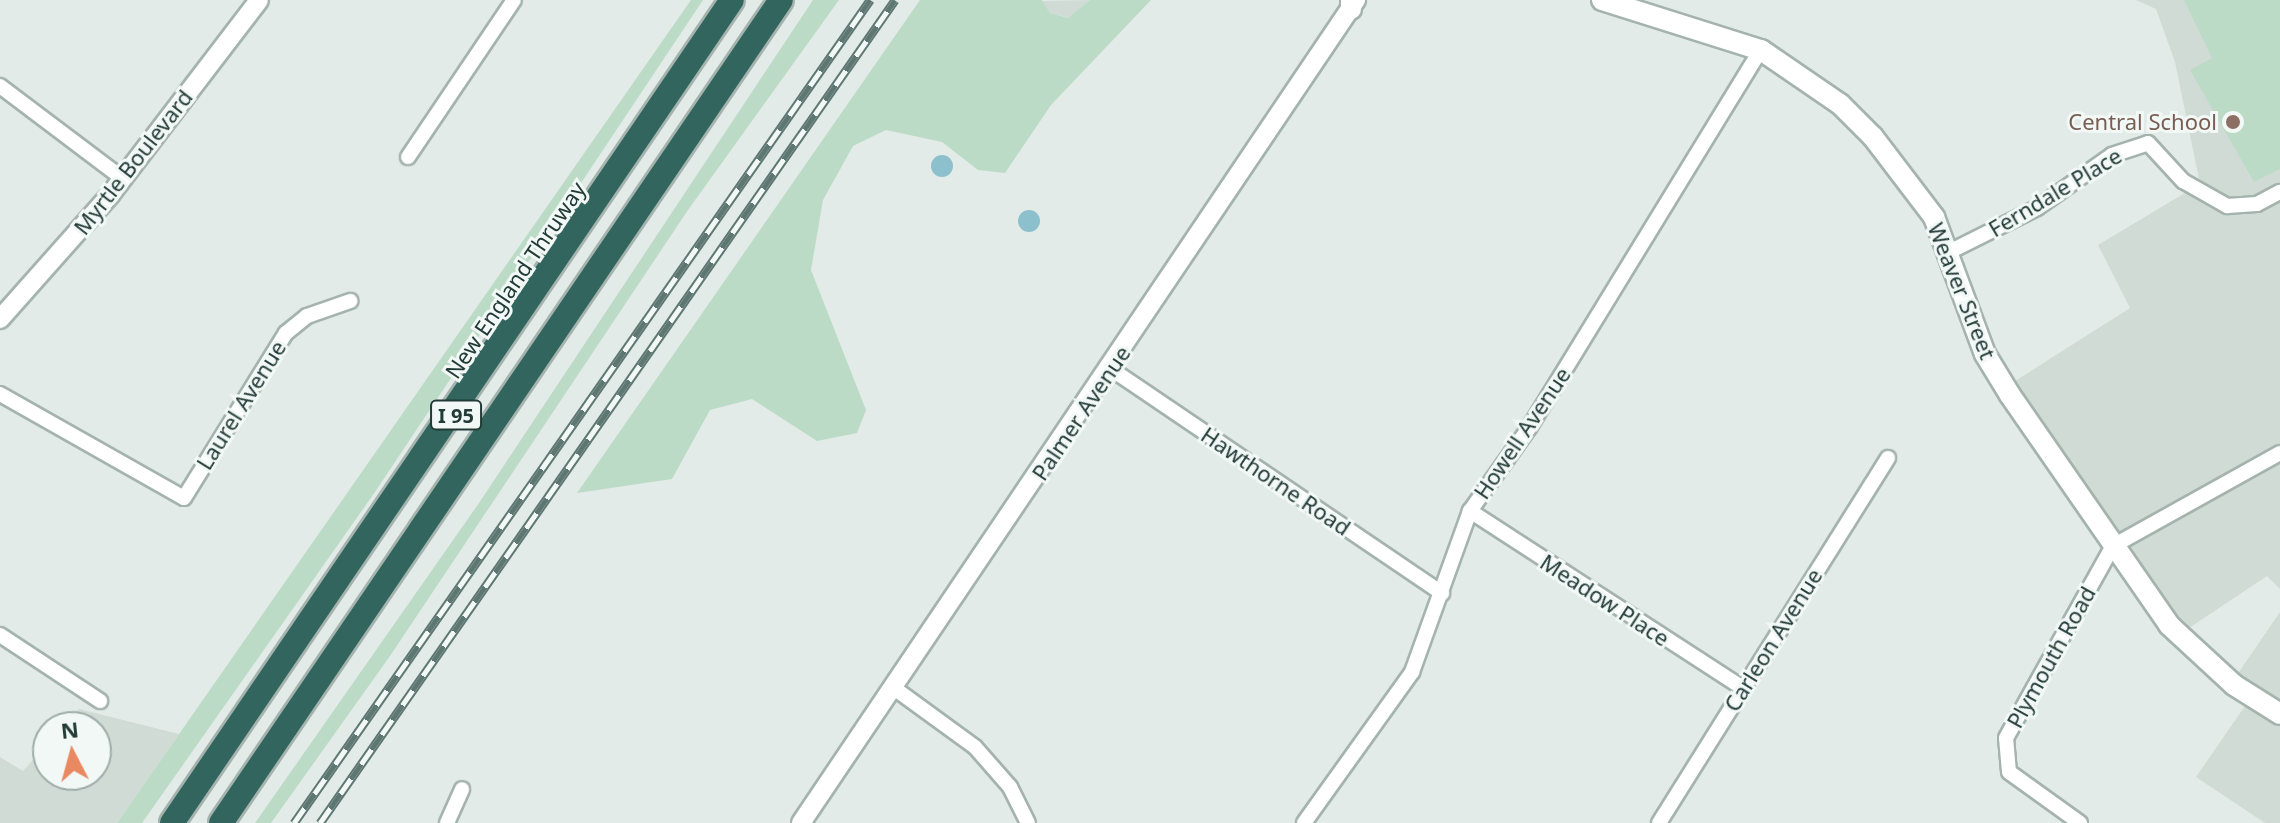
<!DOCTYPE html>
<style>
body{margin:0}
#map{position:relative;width:2280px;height:823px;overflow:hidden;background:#e2ebe7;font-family:"Noto Sans",sans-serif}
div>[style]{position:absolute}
.built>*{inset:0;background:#d0dbd6}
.green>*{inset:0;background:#bcdbc6}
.water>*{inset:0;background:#8dc0cd}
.round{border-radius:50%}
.roads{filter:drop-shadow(2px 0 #a5b3ae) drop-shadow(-2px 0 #a5b3ae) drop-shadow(0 2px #a5b3ae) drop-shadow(0 -2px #a5b3ae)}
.minor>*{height:14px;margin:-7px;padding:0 7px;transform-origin:7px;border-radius:7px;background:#fff}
.tertiary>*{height:18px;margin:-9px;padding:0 9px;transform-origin:9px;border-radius:9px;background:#fff}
.secondary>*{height:20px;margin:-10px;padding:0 10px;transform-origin:10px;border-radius:10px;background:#fff}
.motorway>*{height:24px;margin:-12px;padding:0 12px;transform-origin:12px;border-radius:12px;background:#31655d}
.rail>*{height:9px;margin-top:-4.5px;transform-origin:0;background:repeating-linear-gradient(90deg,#f2f8f5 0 18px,#5e7771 0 36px);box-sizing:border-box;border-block:2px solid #5e7771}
.dots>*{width:22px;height:22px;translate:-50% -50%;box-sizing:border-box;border:4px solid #f2f8f5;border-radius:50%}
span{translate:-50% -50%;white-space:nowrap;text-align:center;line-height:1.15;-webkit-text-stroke:6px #f2f8f5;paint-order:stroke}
.shield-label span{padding:2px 6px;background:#f2f8f5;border:2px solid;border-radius:6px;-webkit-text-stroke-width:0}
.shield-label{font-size:20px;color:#233b36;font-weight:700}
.education-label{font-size:22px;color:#785e54}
.right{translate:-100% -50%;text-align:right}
.street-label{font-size:22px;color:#233b36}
.north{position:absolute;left:32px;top:711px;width:80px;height:80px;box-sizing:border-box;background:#f2f8f5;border:2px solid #9faca9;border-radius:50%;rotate:354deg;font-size:22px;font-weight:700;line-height:32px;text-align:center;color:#233b36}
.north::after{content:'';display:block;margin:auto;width:28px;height:36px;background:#e98962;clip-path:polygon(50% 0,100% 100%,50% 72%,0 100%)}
</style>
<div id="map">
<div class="built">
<i style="clip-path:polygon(1090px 0,1069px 18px,1050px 13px,1042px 1px)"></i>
<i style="clip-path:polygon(2136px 0,2280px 0,2280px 589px,2267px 576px,2168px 642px,1998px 392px,2130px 308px,2098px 245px,2200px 184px,2175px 62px,2156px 9px)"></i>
<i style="clip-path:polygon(2280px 612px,2280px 823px,2265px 823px,2196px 777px,2247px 703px,2228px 688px)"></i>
<i style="clip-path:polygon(79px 709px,179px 734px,117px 823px,0 823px,0 757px,23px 771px,48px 743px,48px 775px,96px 775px,96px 727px,63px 727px)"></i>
</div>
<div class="green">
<i style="clip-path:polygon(691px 0,703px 0,375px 492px,142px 823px,117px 823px)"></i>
<i style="clip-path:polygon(813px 0,839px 0,688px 210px,390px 656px,271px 823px,255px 823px,479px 503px)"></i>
<i style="clip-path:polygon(920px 0,1042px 0,1050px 13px,1068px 18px,1090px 0,1151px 0,1051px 105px,1005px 173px,978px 170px,942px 142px,886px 130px,853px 146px,823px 200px,811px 270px,866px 410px,857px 433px,817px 441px,752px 399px,710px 410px,672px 479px,577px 493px)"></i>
<i style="clip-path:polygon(2184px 0,2280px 0,2280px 169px,2254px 182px,2190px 70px,2212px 58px)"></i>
</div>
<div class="water">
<i class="round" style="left:931px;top:155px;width:22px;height:22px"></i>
<i class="round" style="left:1018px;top:210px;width:22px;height:22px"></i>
</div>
<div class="roads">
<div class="minor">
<i style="left:0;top:86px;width:153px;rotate:37deg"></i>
<i style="left:408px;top:157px;width:189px;rotate:-56deg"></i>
<i style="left:1949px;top:252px;width:98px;rotate:-26.6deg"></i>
<i style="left:2037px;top:208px;width:92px;rotate:-35.2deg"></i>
<i style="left:2112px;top:155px;width:38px;rotate:-18deg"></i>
<i style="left:2148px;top:143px;width:52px;rotate:47.4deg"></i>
<i style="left:2183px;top:181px;width:51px;rotate:29.6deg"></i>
<i style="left:2227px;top:206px;width:30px;rotate:-4deg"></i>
<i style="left:2257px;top:204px;width:26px;rotate:-28deg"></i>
<i style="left:1111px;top:369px;width:400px;rotate:34.1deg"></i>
<i style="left:0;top:394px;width:211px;rotate:29.5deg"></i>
<i style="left:184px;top:498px;width:194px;rotate:-58.3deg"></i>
<i style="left:286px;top:333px;width:27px;rotate:-39deg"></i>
<i style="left:307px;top:316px;width:46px;rotate:-19.2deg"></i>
<i style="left:1470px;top:511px;width:323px;rotate:33deg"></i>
<i style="left:0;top:635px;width:120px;rotate:33.4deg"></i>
<i style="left:894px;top:688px;width:100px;rotate:36.1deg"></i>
<i style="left:975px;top:747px;width:53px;rotate:48.8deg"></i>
<i style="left:1010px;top:787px;width:40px;rotate:63.4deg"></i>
<i style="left:447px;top:823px;width:37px;rotate:-66deg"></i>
<i style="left:1304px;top:823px;width:186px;rotate:-54.4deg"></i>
<i style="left:1412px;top:672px;width:171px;rotate:-70.2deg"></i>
<i style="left:1470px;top:511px;width:102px;rotate:-54.6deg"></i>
<i style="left:1529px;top:428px;width:444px;rotate:-58.5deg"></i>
<i style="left:1659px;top:823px;width:431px;rotate:-57.9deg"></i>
<i style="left:2080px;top:823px;width:87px;rotate:-144.3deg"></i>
<i style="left:2009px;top:772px;width:34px;rotate:-95deg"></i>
<i style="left:2006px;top:738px;width:220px;rotate:-60.9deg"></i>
<i style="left:2113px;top:546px;width:191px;rotate:-29.1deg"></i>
</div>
<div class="tertiary">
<i style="left:0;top:319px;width:166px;rotate:-48.4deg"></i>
<i style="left:110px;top:195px;width:245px;rotate:-52.6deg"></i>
<i style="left:801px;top:823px;width:993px;rotate:-56.01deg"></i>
</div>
<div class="secondary">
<i style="left:1351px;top:0;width:9px;rotate:90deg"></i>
<i style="left:1602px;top:0;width:167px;rotate:17.5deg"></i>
<i style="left:1761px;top:50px;width:96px;rotate:34.4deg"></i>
<i style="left:1840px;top:104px;width:47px;rotate:45deg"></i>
<i style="left:1873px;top:137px;width:101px;rotate:52.7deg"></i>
<i style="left:1934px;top:217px;width:146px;rotate:69.6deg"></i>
<i style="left:1985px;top:354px;width:48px;rotate:58.6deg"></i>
<i style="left:2010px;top:395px;width:280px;rotate:55.3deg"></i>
<i style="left:2169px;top:625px;width:88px;rotate:42.7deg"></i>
<i style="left:2234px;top:685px;width:54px;rotate:32.2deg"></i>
</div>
<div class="motorway">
<i style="left:172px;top:823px;width:995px;rotate:-55.77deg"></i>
<i style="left:221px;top:823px;width:995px;rotate:-55.77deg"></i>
</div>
</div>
<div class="rail">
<i style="left:294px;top:823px;width:1005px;rotate:-55.01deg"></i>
<i style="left:320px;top:823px;width:1004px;rotate:-55.06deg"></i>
</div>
<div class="dots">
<i style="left:2233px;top:122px;background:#8d6e63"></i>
</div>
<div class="shield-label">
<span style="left:456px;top:415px">I 95</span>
</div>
<div class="education-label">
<span class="right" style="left:2217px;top:122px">Central School</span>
</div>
<div class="street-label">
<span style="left:133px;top:162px;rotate:-52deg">Myrtle Boulevard</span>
<span style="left:2055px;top:192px;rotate:-31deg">Ferndale Place</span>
<span style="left:515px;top:280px;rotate:-56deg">New England Thruway</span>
<span style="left:1962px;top:291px;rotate:68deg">Weaver Street</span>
<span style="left:241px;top:405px;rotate:-58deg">Laurel Avenue</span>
<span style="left:1081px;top:413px;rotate:-56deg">Palmer Avenue</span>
<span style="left:1522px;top:433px;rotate:-56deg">Howell Avenue</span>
<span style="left:1276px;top:481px;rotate:34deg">Hawthorne Road</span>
<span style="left:1605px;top:600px;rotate:33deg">Meadow Place</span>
<span style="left:1773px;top:640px;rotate:-58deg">Carleon Avenue</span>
<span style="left:2051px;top:657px;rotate:-61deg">Plymouth Road</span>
</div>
<div class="north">N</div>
</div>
